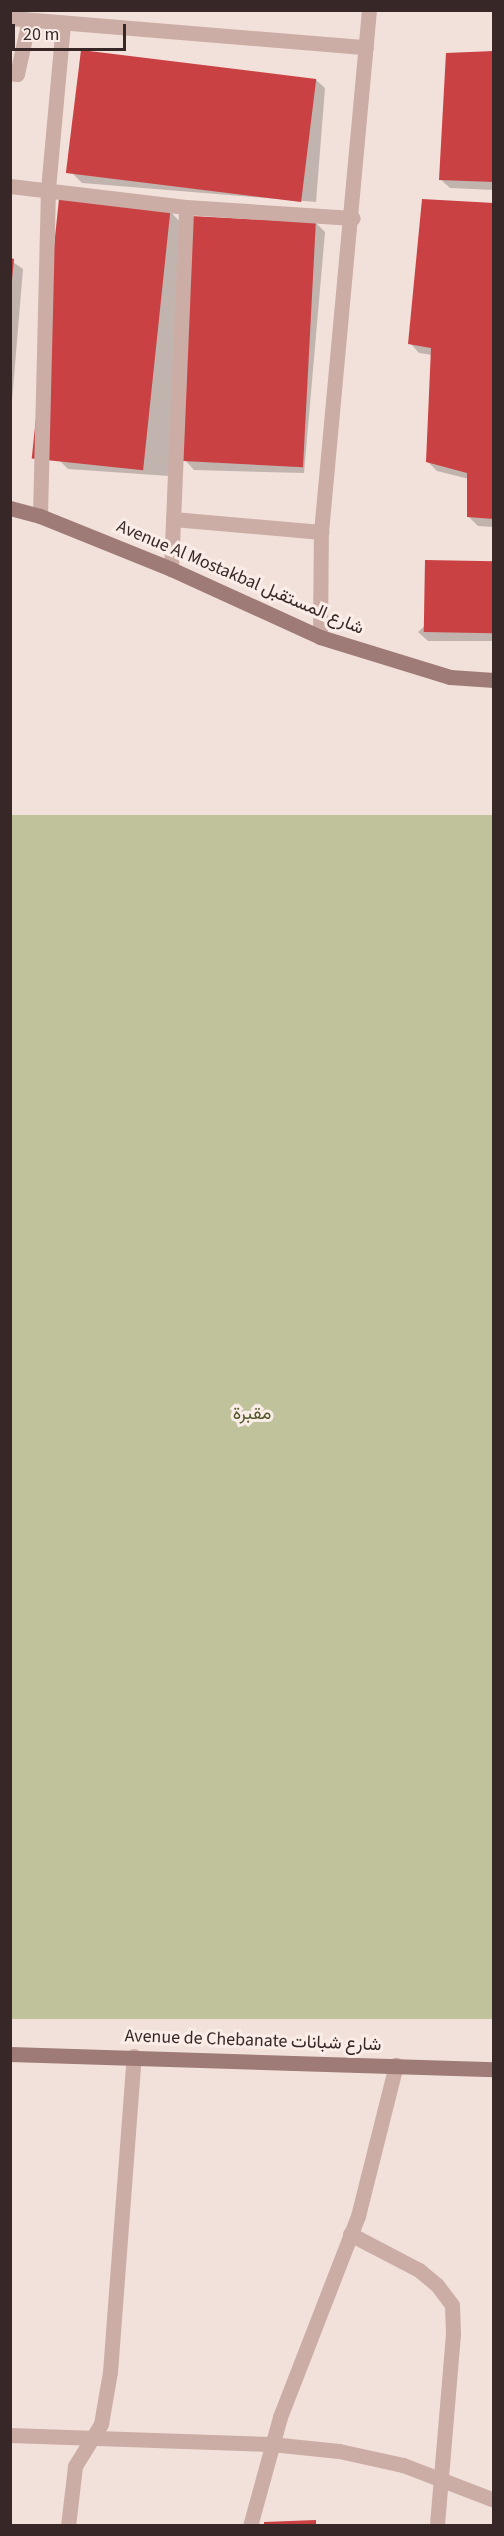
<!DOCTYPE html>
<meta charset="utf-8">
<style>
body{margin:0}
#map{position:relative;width:504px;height:2536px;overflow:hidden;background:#f2e1da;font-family:"Source Sans 3",Vazirmatn,sans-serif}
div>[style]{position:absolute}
.green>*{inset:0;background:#bfc29a;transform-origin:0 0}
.shadow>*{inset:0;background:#0003}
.building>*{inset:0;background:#ca4144;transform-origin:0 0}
.lane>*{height:15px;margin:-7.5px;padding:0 7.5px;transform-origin:7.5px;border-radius:7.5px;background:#cbada6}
.street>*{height:15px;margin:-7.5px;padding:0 7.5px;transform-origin:7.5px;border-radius:7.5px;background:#cbada6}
.secondary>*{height:15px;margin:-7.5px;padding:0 7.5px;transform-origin:7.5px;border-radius:7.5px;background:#9f7b77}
span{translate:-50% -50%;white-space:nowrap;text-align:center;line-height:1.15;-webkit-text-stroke:6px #faece7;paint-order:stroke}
.street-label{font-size:18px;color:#372827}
.park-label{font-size:18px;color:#51562a}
.frame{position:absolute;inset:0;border:12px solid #372827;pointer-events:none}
.scale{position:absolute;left:12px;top:24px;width:114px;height:27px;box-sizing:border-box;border:3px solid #372827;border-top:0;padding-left:8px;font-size:18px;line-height:21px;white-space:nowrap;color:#372827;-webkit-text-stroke:4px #faece7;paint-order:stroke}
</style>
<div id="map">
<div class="green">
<i style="left:493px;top:815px;width:1204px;height:482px;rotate:90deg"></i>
</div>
<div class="shadow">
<i style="clip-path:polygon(494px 52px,494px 190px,450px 188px,440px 179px)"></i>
<i style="clip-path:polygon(315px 79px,325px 88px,316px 202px,82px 183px,73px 174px)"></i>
<i style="clip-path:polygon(494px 204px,494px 527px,478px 526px,469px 517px,469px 479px,437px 471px,428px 462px,432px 355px,419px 353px,410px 343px)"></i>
<i style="clip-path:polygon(170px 211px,179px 221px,169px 476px,68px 469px,58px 459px)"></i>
<i style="clip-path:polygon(316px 223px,325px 232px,304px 473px,194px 470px,185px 460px)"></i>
<i style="clip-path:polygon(10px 260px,23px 269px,11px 413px,10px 413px)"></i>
<i style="clip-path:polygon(494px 563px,494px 641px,428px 641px,418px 632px)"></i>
</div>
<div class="building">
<i style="left:81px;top:50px;width:237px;height:124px;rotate:7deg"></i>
<i style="clip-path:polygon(494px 51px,494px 182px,439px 180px,446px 53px)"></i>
<i style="left:59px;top:199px;width:112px;height:261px;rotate:6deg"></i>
<i style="clip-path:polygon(422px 199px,494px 203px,494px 519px,467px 517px,467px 473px,426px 462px,431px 348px,408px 344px)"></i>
<i style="left:191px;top:216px;width:125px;height:245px;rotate:3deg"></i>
<i style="clip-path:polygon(10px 258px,14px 259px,12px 280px,10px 280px)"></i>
<i style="left:425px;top:560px;width:69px;height:72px;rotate:1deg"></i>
<i style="clip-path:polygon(316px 2520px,316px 2526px,264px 2526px,264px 2522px)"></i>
</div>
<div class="lane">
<i style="left:10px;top:73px;width:7px;rotate:8deg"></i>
<i style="left:17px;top:74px;width:55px;rotate:-77.5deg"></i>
</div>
<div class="street">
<i style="left:10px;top:18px;width:357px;rotate:4.7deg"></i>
<i style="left:10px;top:186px;width:177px;rotate:6.8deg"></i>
<i style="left:186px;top:207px;width:167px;rotate:3.8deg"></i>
<i style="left:40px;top:516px;width:327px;rotate:-88.6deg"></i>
<i style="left:48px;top:189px;width:167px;rotate:-84.8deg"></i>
<i style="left:173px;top:519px;width:149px;rotate:5deg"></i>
<i style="left:171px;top:569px;width:362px;rotate:-87.6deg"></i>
<i style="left:320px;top:637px;width:105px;rotate:-89.5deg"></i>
<i style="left:321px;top:532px;width:524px;rotate:-84.75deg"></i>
<i style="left:350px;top:2234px;width:78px;rotate:27.6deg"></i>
<i style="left:419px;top:2270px;width:23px;rotate:40deg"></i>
<i style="left:437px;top:2285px;width:25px;rotate:53deg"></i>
<i style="left:452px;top:2305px;width:29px;rotate:88deg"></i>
<i style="left:453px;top:2334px;width:193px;rotate:94.8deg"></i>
<i style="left:10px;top:2435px;width:261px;rotate:2deg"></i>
<i style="left:271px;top:2444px;width:68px;rotate:5.9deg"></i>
<i style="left:339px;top:2451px;width:66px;rotate:12.3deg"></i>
<i style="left:403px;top:2465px;width:97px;rotate:21deg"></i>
<i style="left:68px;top:2526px;width:60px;rotate:-83.3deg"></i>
<i style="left:75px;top:2466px;width:49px;rotate:-58.2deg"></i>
<i style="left:101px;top:2424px;width:53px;rotate:-80.2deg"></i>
<i style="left:110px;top:2372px;width:317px;rotate:-85.7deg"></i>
<i style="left:250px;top:2526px;width:113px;rotate:-74.6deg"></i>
<i style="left:280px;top:2417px;width:216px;rotate:-68.8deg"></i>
<i style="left:358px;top:2216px;width:156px;rotate:-75.9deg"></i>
</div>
<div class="secondary">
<i style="left:10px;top:508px;width:31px;rotate:15deg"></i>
<i style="left:40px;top:516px;width:141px;rotate:22deg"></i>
<i style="left:171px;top:569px;width:164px;rotate:24.5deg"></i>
<i style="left:320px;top:637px;width:136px;rotate:17.1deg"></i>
<i style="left:450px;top:677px;width:44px;rotate:3.9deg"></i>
<i style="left:10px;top:2054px;width:484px;rotate:1.8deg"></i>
</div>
<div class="street-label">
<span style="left:240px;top:578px;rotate:23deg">Avenue Al Mostakbal شارع المستقبل</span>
<span style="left:253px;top:2041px;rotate:2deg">Avenue de Chebanate شارع شبانات</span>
</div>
<div class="park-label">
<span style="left:252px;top:1414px">مقبرة</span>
</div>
<div class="frame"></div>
<div class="scale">20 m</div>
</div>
